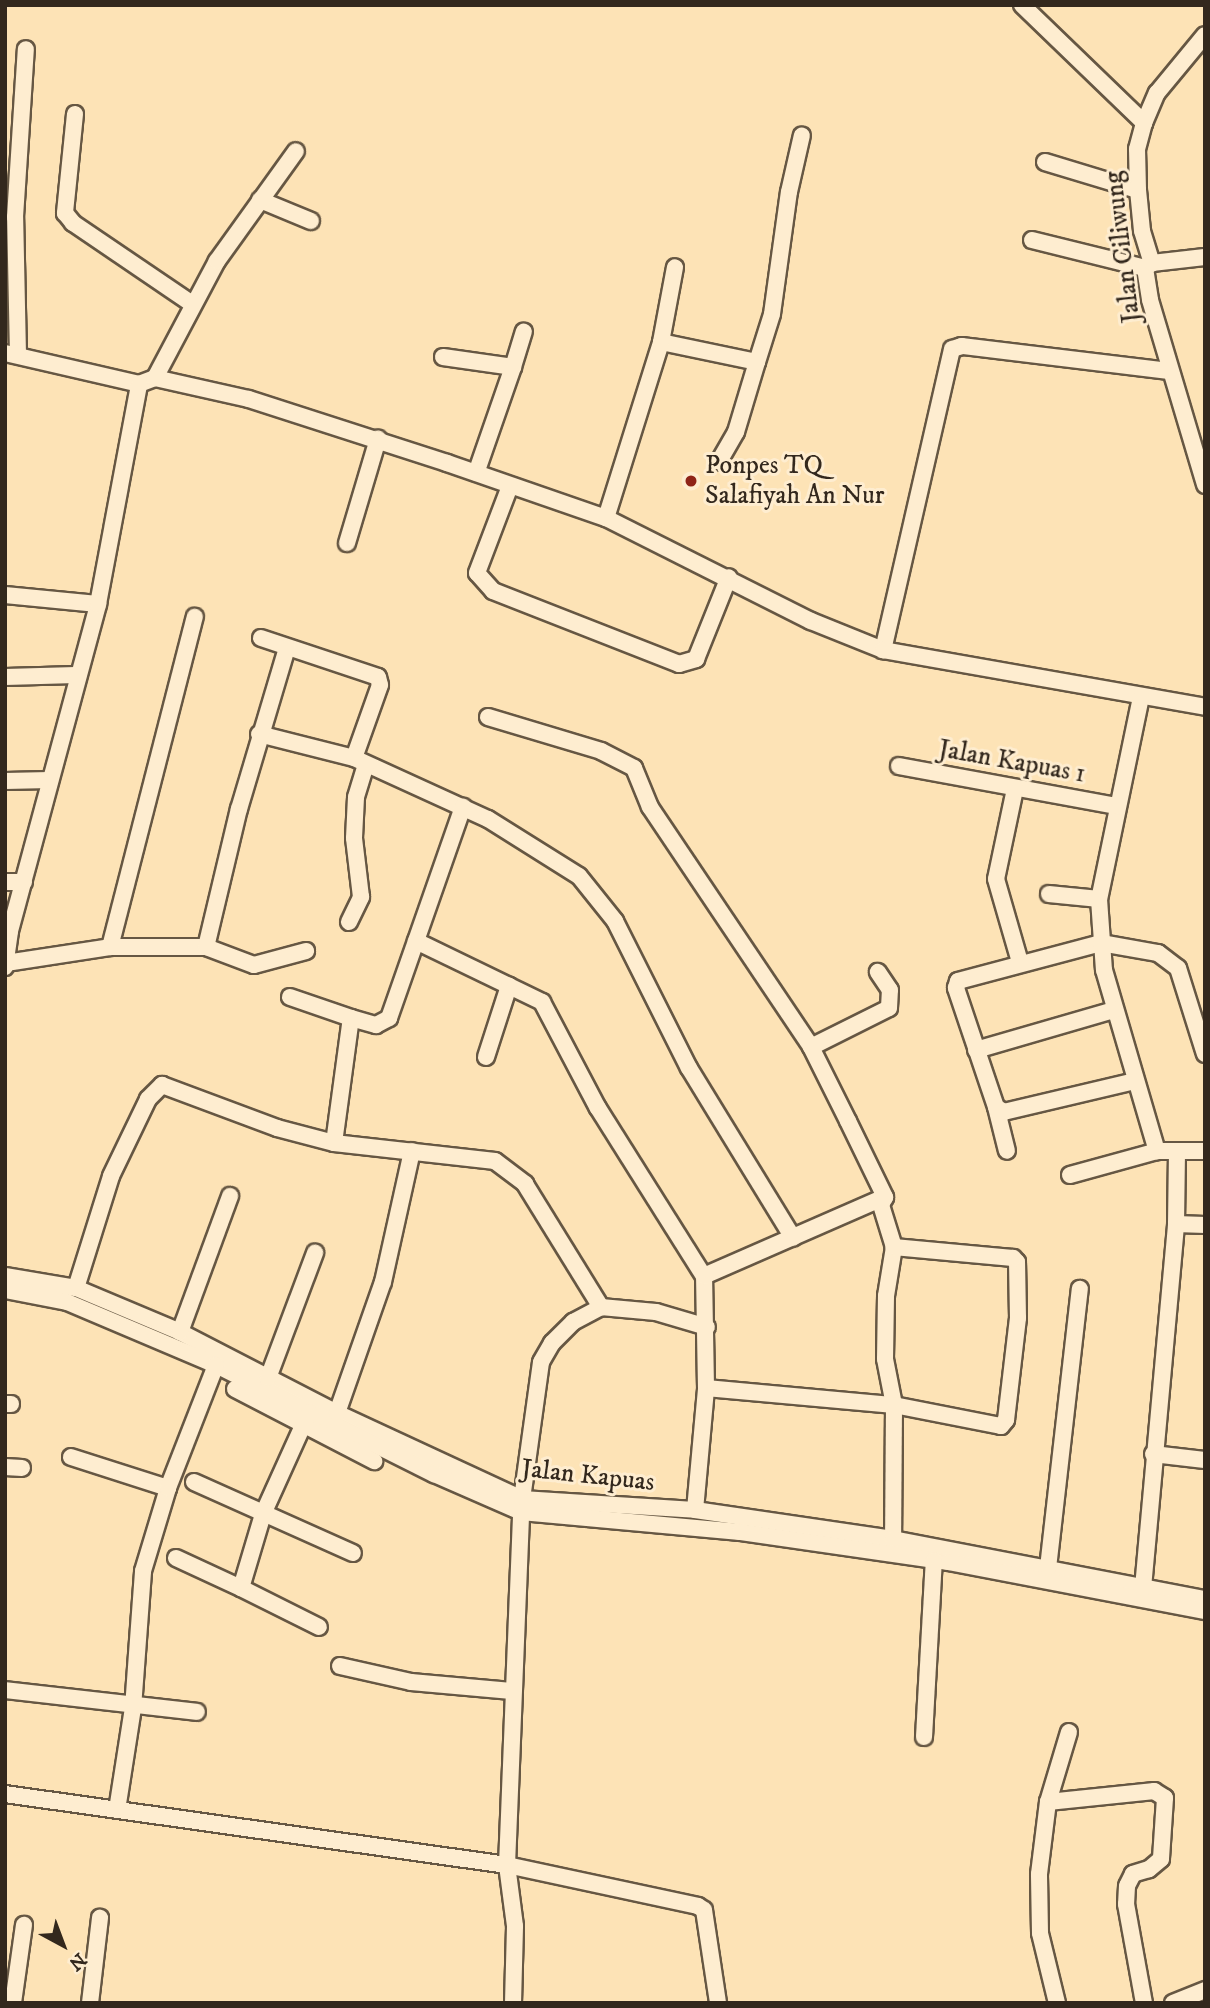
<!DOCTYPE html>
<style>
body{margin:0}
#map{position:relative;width:1210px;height:2008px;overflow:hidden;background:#fde3b6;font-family:"IM FELL DW Pica",serif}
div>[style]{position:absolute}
.roads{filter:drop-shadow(2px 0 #665743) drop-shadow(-2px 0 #665743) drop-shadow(0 2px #665743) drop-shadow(0 -2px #665743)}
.minor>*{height:16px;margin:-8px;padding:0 8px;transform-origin:8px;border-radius:8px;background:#feedd0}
.dots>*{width:19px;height:19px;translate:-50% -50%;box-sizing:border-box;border:4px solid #feedd0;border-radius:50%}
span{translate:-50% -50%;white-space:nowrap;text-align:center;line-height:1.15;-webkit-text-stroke:6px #feedd0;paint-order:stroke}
.street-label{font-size:26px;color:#33281d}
.poi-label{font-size:26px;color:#33281d}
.left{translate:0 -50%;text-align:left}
.frame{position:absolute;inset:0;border:7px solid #33281d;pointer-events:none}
.north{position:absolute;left:28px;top:1910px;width:70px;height:70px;-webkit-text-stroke:5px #feedd0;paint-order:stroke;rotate:139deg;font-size:19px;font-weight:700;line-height:28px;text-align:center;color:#33281d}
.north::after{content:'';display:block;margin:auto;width:24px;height:32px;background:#33281d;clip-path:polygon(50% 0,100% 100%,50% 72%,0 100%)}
</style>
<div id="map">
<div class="roads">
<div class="minor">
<i style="left:1022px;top:5px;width:170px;rotate:44deg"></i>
<i style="left:1144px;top:123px;width:27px;rotate:105deg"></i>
<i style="left:1137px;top:149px;width:41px;rotate:88.6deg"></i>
<i style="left:1138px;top:190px;width:41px;rotate:84.4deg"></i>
<i style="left:1142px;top:231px;width:34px;rotate:73deg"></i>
<i style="left:1152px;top:263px;width:9px;rotate:144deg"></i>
<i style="left:1145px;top:268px;width:32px;rotate:81deg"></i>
<i style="left:1150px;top:300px;width:193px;rotate:73.4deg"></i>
<i style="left:75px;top:114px;width:100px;rotate:95.8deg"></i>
<i style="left:65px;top:213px;width:13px;rotate:51deg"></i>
<i style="left:73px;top:223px;width:144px;rotate:34.2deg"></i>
<i style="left:1144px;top:123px;width:33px;rotate:-67deg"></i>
<i style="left:1157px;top:93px;width:75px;rotate:-50.4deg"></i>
<i style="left:1045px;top:162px;width:97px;rotate:16.8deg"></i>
<i style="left:260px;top:200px;width:55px;rotate:22.4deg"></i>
<i style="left:1032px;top:240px;width:116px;rotate:13.9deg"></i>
<i style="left:1152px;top:263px;width:53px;rotate:-6.5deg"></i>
<i style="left:661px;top:342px;width:98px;rotate:11.8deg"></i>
<i style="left:757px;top:362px;width:73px;rotate:106.7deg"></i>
<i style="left:736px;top:432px;width:34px;rotate:120deg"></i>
<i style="left:5px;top:353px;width:138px;rotate:13deg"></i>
<i style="left:139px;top:384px;width:17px;rotate:-21deg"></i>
<i style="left:155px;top:378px;width:96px;rotate:12.6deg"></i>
<i style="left:249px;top:399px;width:208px;rotate:17.9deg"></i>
<i style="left:447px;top:463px;width:168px;rotate:19.1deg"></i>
<i style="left:606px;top:518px;width:229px;rotate:26.7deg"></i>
<i style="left:811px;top:621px;width:78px;rotate:21.9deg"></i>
<i style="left:18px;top:355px;width:138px;rotate:-91.2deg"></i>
<i style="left:15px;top:217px;width:168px;rotate:-86.3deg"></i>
<i style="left:443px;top:357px;width:71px;rotate:8.1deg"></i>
<i style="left:513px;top:367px;width:112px;rotate:109.2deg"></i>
<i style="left:757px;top:362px;width:50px;rotate:-72.6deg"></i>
<i style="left:772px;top:314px;width:123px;rotate:-82.1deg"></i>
<i style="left:789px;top:192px;width:58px;rotate:-77.2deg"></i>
<i style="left:513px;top:367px;width:37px;rotate:-73deg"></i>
<i style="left:1169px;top:371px;width:209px;rotate:-173.1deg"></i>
<i style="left:962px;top:346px;width:10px;rotate:163deg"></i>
<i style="left:952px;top:349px;width:309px;rotate:102.9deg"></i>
<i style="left:883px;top:650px;width:327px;rotate:10deg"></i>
<i style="left:155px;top:378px;width:132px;rotate:-62.1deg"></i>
<i style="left:217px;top:261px;width:135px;rotate:-54.3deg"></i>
<i style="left:510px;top:486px;width:93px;rotate:110.8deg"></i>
<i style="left:477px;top:573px;width:24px;rotate:48deg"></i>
<i style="left:493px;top:591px;width:200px;rotate:21.4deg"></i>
<i style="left:679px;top:664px;width:18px;rotate:-16deg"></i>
<i style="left:696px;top:659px;width:88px;rotate:-68.1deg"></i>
<i style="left:606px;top:518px;width:184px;rotate:-72.6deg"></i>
<i style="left:661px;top:342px;width:76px;rotate:-79.4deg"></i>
<i style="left:347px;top:543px;width:109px;rotate:-73.4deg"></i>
<i style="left:5px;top:595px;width:93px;rotate:5.5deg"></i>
<i style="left:261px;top:638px;width:123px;rotate:18.4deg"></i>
<i style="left:378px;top:677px;width:8px;rotate:76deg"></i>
<i style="left:380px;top:685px;width:77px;rotate:109.6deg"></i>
<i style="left:5px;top:677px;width:71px;rotate:-1.6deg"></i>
<i style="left:1141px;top:697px;width:206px;rotate:101.7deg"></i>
<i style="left:1099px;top:899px;width:71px;rotate:86deg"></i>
<i style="left:1104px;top:970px;width:189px;rotate:73.7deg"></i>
<i style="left:488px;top:717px;width:118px;rotate:16.7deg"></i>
<i style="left:601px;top:751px;width:37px;rotate:27deg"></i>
<i style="left:634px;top:768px;width:42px;rotate:67.7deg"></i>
<i style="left:650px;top:807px;width:289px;rotate:56.1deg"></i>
<i style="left:811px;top:1047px;width:83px;rotate:63.4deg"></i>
<i style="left:848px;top:1121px;width:85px;rotate:64deg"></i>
<i style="left:885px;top:1197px;width:9px;rotate:117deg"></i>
<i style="left:881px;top:1205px;width:44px;rotate:72.8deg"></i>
<i style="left:894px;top:1247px;width:50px;rotate:99.3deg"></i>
<i style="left:886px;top:1296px;width:63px;rotate:90.9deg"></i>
<i style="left:885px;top:1359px;width:47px;rotate:78.9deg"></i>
<i style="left:894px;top:1405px;width:134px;rotate:90.4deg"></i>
<i style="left:259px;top:734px;width:98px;rotate:14.2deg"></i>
<i style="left:354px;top:758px;width:147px;rotate:24.5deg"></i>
<i style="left:488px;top:819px;width:107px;rotate:32.1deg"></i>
<i style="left:579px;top:876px;width:58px;rotate:51.3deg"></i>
<i style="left:615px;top:921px;width:165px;rotate:63.3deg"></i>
<i style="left:689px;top:1068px;width:199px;rotate:58.5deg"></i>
<i style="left:899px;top:766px;width:222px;rotate:10.4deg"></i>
<i style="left:5px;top:781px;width:45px;rotate:-1.3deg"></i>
<i style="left:1015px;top:789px;width:92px;rotate:101.9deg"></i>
<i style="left:996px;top:879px;width:86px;rotate:73.9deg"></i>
<i style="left:5px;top:882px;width:19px"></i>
<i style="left:1049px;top:894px;width:50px;rotate:5.7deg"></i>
<i style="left:349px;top:922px;width:28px;rotate:-64deg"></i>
<i style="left:361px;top:897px;width:59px;rotate:-96.8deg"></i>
<i style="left:354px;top:838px;width:41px;rotate:-87.2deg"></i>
<i style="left:356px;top:797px;width:34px;rotate:-73deg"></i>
<i style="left:416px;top:941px;width:140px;rotate:25.8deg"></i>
<i style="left:542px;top:1002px;width:120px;rotate:62.2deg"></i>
<i style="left:598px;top:1108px;width:199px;rotate:57.8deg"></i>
<i style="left:110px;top:947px;width:341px;rotate:-75.6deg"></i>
<i style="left:206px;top:947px;width:51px;rotate:20.6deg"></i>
<i style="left:254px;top:965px;width:54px;rotate:-15.1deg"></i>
<i style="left:6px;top:963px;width:105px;rotate:-8.7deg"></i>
<i style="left:110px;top:947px;width:96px"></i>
<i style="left:206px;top:947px;width:142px;rotate:-76.6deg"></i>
<i style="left:239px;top:809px;width:168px;rotate:-73.4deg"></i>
<i style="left:5px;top:967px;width:36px;rotate:-82deg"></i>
<i style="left:10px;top:931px;width:339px;rotate:-74.9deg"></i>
<i style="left:98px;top:604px;width:224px;rotate:-79.4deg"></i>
<i style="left:290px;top:997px;width:65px;rotate:19deg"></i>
<i style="left:811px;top:1047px;width:87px;rotate:-26.6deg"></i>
<i style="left:889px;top:1008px;width:18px;rotate:-87deg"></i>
<i style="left:890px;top:990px;width:22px;rotate:-124deg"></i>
<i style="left:976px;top:1050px;width:144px;rotate:-16.2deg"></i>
<i style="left:486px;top:1057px;width:75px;rotate:-72.1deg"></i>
<i style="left:1135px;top:1081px;width:135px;rotate:166.7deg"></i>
<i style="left:1004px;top:1112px;width:9px;rotate:-148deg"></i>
<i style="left:996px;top:1107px;width:126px;rotate:-108.6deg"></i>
<i style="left:956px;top:988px;width:7px;rotate:-74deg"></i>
<i style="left:958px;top:981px;width:148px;rotate:-14.9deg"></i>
<i style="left:1101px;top:943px;width:58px;rotate:10deg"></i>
<i style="left:1158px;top:953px;width:25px;rotate:37deg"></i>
<i style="left:1178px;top:968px;width:90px;rotate:72.6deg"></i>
<i style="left:996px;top:1107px;width:45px;rotate:76deg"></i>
<i style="left:334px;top:1143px;width:126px;rotate:-82.3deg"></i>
<i style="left:351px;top:1018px;width:26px;rotate:16deg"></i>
<i style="left:376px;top:1025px;width:15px;rotate:-28deg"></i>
<i style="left:389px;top:1018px;width:224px;rotate:-70.7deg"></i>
<i style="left:1070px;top:1175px;width:90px;rotate:-15.4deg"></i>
<i style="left:1157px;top:1151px;width:48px"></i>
<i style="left:1176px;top:1224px;width:29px;rotate:2deg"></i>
<i style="left:5px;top:1276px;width:72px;rotate:9.6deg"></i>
<i style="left:76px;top:1288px;width:113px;rotate:22.9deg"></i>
<i style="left:180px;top:1332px;width:177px;rotate:27.3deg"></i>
<i style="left:337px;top:1413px;width:204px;rotate:24.9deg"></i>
<i style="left:522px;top:1499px;width:173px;rotate:3.6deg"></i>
<i style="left:695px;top:1510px;width:200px;rotate:8.3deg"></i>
<i style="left:893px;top:1539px;width:318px;rotate:10.9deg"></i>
<i style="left:76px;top:1288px;width:117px;rotate:-72.6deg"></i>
<i style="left:111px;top:1176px;width:85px;rotate:-64.3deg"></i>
<i style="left:148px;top:1099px;width:20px;rotate:-45deg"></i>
<i style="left:162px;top:1085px;width:123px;rotate:20.5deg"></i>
<i style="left:277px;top:1128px;width:59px;rotate:14.7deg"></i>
<i style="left:334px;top:1143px;width:162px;rotate:6.4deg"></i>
<i style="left:495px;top:1161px;width:38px;rotate:37deg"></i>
<i style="left:525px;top:1184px;width:145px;rotate:58.3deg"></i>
<i style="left:5px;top:1290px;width:63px;rotate:11deg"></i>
<i style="left:67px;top:1302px;width:162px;rotate:22.9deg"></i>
<i style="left:216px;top:1365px;width:244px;rotate:26.6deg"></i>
<i style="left:434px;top:1474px;width:95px;rotate:23.6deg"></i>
<i style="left:521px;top:1512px;width:220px;rotate:5.2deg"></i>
<i style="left:740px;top:1532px;width:210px;rotate:8.2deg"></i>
<i style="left:948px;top:1562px;width:262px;rotate:10.8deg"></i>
<i style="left:180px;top:1332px;width:145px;rotate:-69.8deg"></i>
<i style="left:268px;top:1378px;width:134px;rotate:-69.4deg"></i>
<i style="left:706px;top:1388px;width:189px;rotate:5.2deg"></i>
<i style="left:894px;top:1405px;width:109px;rotate:11.1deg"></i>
<i style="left:1001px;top:1426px;width:8px;rotate:-50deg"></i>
<i style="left:1006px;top:1420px;width:103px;rotate:-83.3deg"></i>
<i style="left:1018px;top:1318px;width:56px;rotate:-91deg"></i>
<i style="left:1017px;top:1262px;width:6px;rotate:-135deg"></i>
<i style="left:1013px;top:1258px;width:120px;rotate:-174.7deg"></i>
<i style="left:235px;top:1389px;width:157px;rotate:27.4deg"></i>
<i style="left:5px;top:1404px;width:6px"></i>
<i style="left:337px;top:1413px;width:139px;rotate:-70.7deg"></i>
<i style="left:383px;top:1282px;width:134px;rotate:-77.5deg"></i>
<i style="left:1153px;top:1454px;width:52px;rotate:6.6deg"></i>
<i style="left:71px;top:1457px;width:102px;rotate:17.7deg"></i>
<i style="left:5px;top:1467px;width:17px;rotate:3deg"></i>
<i style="left:194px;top:1482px;width:174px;rotate:24.1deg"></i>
<i style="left:522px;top:1499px;width:138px;rotate:-82.1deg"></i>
<i style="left:541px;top:1362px;width:22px;rotate:-60deg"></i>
<i style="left:552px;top:1343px;width:30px;rotate:-45deg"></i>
<i style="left:573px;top:1322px;width:32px;rotate:-28deg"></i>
<i style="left:601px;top:1307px;width:55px;rotate:5.2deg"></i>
<i style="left:656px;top:1312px;width:53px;rotate:16.4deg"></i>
<i style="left:695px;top:1510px;width:122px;rotate:-84.8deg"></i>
<i style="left:706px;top:1388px;width:112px;rotate:-91deg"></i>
<i style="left:704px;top:1276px;width:197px;rotate:-23.6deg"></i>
<i style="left:176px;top:1558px;width:72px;rotate:24.8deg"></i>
<i style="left:241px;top:1588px;width:77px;rotate:-73.4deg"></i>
<i style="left:263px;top:1514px;width:112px;rotate:-65.7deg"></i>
<i style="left:1048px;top:1568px;width:281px;rotate:-83.5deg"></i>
<i style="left:241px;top:1588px;width:87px;rotate:26.6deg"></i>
<i style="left:1143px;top:1588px;width:365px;rotate:-84.8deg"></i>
<i style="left:1176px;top:1224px;width:71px;rotate:-89.2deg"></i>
<i style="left:340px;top:1666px;width:73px;rotate:12.7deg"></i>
<i style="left:411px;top:1682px;width:101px;rotate:5.1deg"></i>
<i style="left:5px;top:1690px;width:193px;rotate:6.5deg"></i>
<i style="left:924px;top:1737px;width:177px;rotate:-86.8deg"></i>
<i style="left:5px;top:1794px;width:507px;rotate:8.05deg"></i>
<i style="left:507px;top:1865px;width:195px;rotate:12.1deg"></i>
<i style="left:698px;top:1906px;width:7px;rotate:34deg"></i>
<i style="left:704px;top:1910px;width:94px;rotate:81.4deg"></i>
<i style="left:1048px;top:1802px;width:107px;rotate:-5.9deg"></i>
<i style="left:1154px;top:1791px;width:13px;rotate:32deg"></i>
<i style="left:1165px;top:1798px;width:61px;rotate:93.8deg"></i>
<i style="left:1161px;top:1859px;width:16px;rotate:140deg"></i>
<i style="left:1149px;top:1869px;width:17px;rotate:163deg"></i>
<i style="left:1133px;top:1874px;width:13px;rotate:117deg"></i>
<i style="left:1127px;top:1886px;width:18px;rotate:93deg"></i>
<i style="left:1126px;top:1904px;width:101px;rotate:79.7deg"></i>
<i style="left:117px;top:1810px;width:103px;rotate:-81.1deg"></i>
<i style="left:133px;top:1708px;width:137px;rotate:-85.8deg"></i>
<i style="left:143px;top:1571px;width:87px;rotate:-73.2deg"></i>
<i style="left:168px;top:1488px;width:132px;rotate:-68.7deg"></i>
<i style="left:13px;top:2003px;width:79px;rotate:-82deg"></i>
<i style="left:90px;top:2003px;width:86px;rotate:-83.3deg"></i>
<i style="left:513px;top:2003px;width:77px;rotate:-88.5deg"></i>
<i style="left:515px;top:1926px;width:62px;rotate:-97.5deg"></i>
<i style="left:507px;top:1865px;width:353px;rotate:-87.7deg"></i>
<i style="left:1057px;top:2003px;width:72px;rotate:-103.7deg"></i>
<i style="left:1040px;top:1933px;width:59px;rotate:-91deg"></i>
<i style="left:1039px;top:1874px;width:73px;rotate:-82.9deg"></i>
<i style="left:1048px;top:1802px;width:73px;rotate:-73.3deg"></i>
<i style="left:1173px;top:2003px;width:35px;rotate:-22deg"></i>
</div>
</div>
<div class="dots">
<i style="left:691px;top:481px;background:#8f2418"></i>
</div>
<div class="street-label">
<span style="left:1123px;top:247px;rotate:-97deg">Jalan Ciliwung</span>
<span style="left:1012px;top:762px;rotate:10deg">Jalan Kapuas 1</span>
<span style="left:588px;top:1476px;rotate:6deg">Jalan Kapuas</span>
</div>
<div class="poi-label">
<span class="left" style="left:705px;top:481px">Ponpes TQ<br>Salafiyah An Nur</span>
</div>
<div class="frame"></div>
<div class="north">N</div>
</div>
